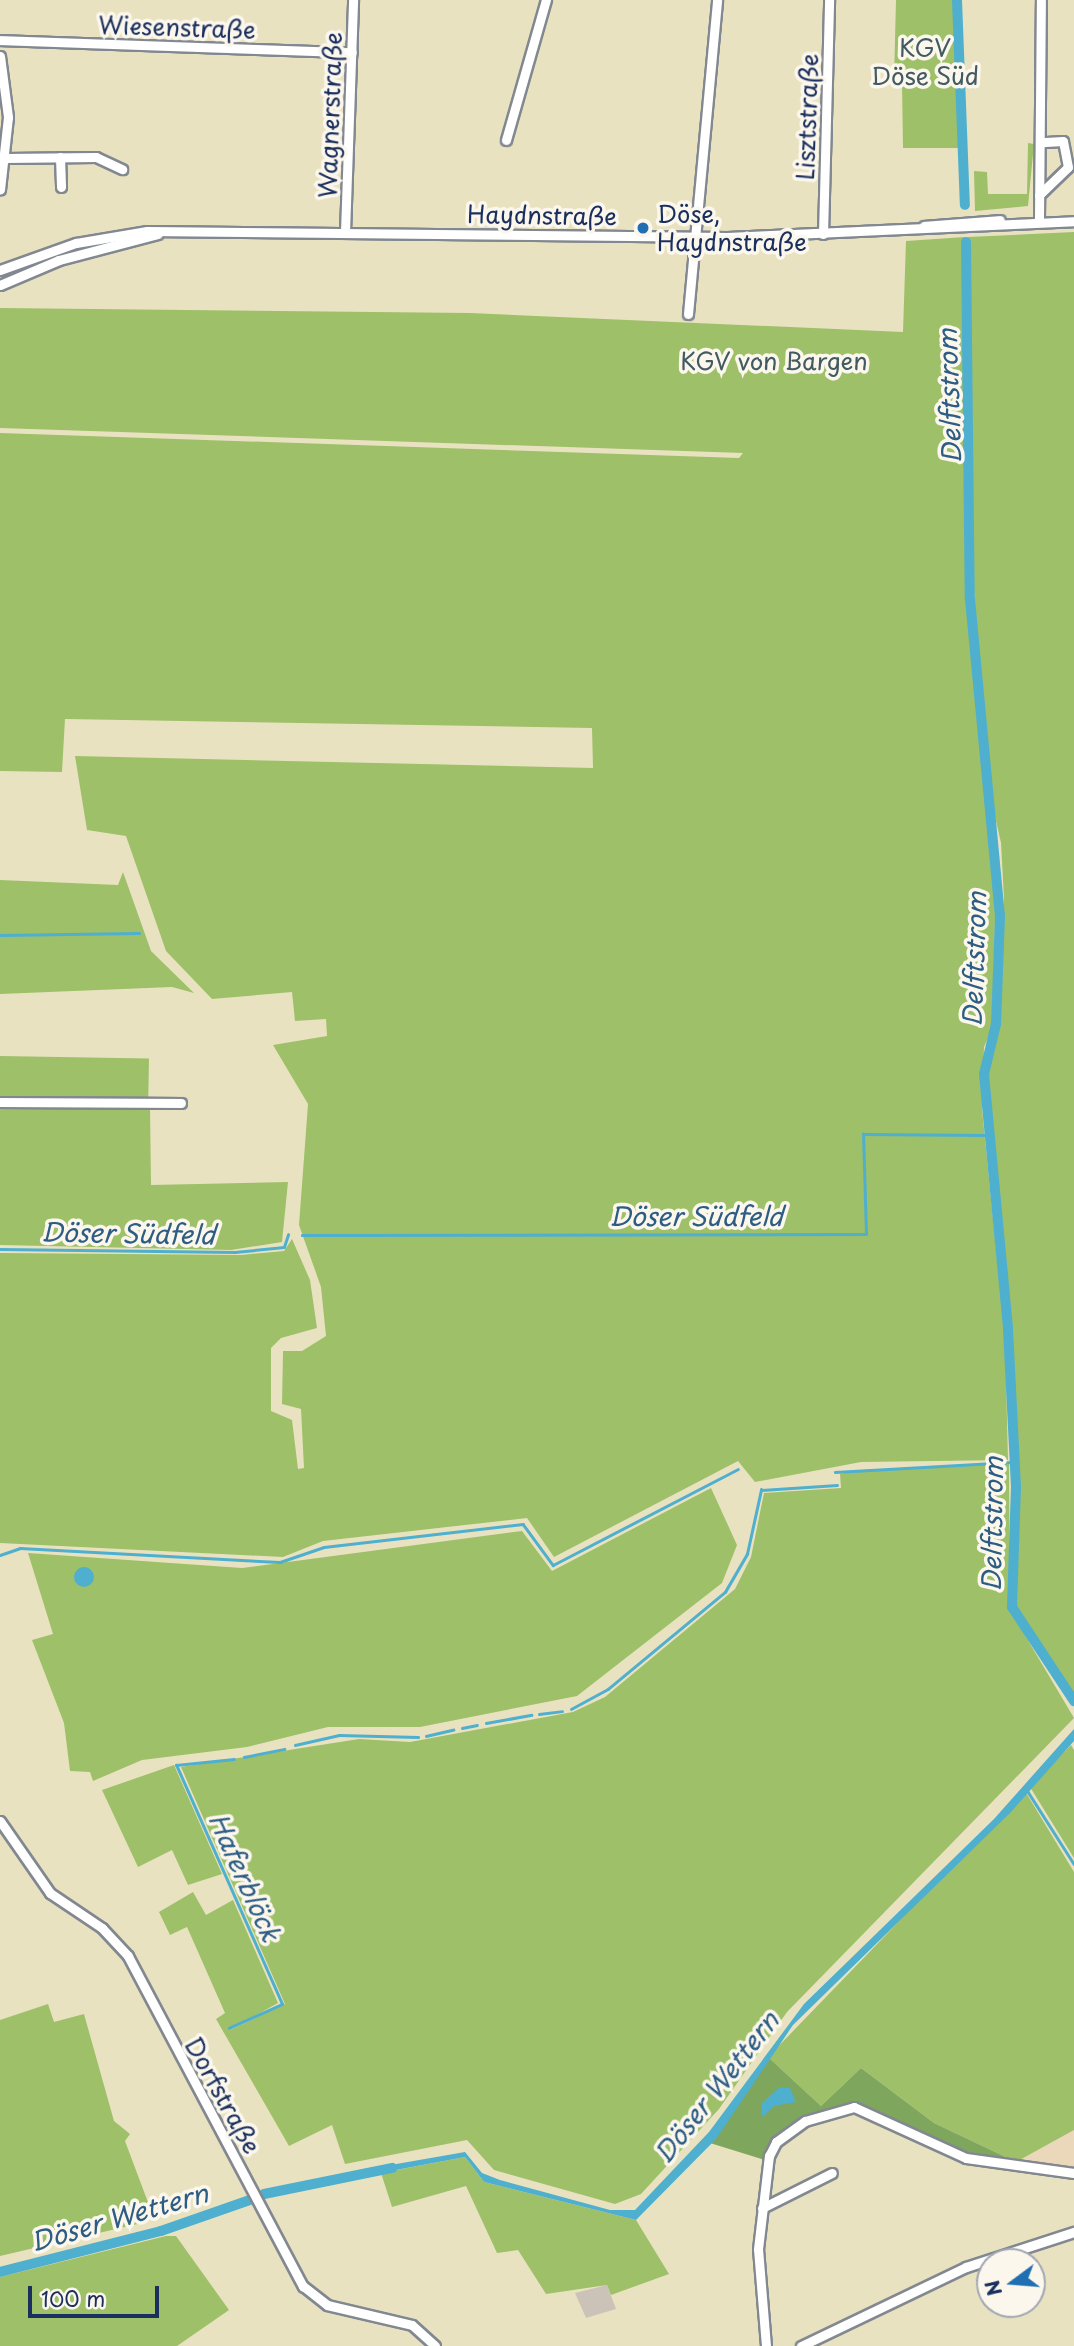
<!DOCTYPE html>
<meta charset="utf-8">
<style>
body{margin:0}
#map{position:relative;width:1074px;height:2346px;overflow:hidden;background:#e9e2c1;font-family:"Playpen Sans",sans-serif}
div>[style]{position:absolute}
.built>*{inset:0;background:#ebd8ba}
.industrial>*{inset:0;background:#cbc3b8}
.green>*{inset:0;background:#9ec069;transform-origin:0 0}
.forest>*{inset:0;background:#7ea65d}
.water>*{inset:0;background:#4fafce}
.round{border-radius:50%}
.stream>*{height:2.5px;margin:-1.25px;padding:0 1.25px;transform-origin:1.25px;border-radius:1.25px;background:#4fafce}
.canal>*{height:10px;margin:-5px;padding:0 5px;transform-origin:5px;border-radius:5px;background:#4fafce}
.roads{filter:drop-shadow(2px 0 #828890) drop-shadow(-2px 0 #828890) drop-shadow(0 2px #828890) drop-shadow(0 -2px #828890)}
.minor>*{height:9px;margin:-4.5px;padding:0 4.5px;transform-origin:4.5px;border-radius:4.5px;background:#fff}
.dots>*{width:19px;height:19px;translate:-50% -50%;box-sizing:border-box;border:4px solid #fbf7ec;border-radius:50%}
span{translate:-50% -50%;white-space:nowrap;text-align:center;line-height:1.15;-webkit-text-stroke:7px #fbf7ec;paint-order:stroke}
.street-label{font-size:24px;color:#1b2f5e}
.park-label{font-size:24px;color:#425a61}
.poi-label{font-size:24px;color:#1b2f5e}
.left{translate:0 -50%;text-align:left}
.water-label{font-size:26px;color:#2d5c85;font-style:italic}
.north{position:absolute;left:976px;top:2248px;width:70px;height:70px;box-sizing:border-box;background:#fbf7ec;border:2px solid #a1a7b3;border-radius:50%;rotate:254deg;font-size:19px;font-weight:700;line-height:28px;text-align:center;color:#1b2f5e}
.north::after{content:'';display:block;margin:auto;width:24px;height:32px;background:#1f6fb2;clip-path:polygon(50% 0,100% 100%,50% 72%,0 100%)}
.scale{position:absolute;left:28px;top:2286px;width:131px;height:32px;box-sizing:border-box;border:4px solid #1b2f5e;border-top:0;padding-left:9px;font-size:21px;line-height:24px;white-space:nowrap;color:#1b2f5e;-webkit-text-stroke:5px #fbf7ec;paint-order:stroke}
</style>
<div id="map">
<div class="built">
<i style="clip-path:polygon(1074px 2130px,1074px 2168px,1014px 2166px,1016px 2162px)"></i>
</div>
<div class="industrial">
<i style="clip-path:polygon(607px 2285px,616px 2309px,586px 2318px,575px 2293px)"></i>
</div>
<div class="green">
<i style="clip-path:polygon(896px 0,953px 0,959px 148px,903px 148px,902px 83px,894px 80px)"></i>
<i style="clip-path:polygon(1028px 143px,1034px 144px,1028px 206px,975px 211px,974px 171px,987px 172px,988px 194px,1027px 194px)"></i>
<i style="clip-path:polygon(1074px 232px,1074px 1698px,1014px 1608px,1019px 1488px,988px 1065px,1000px 1026px,1004px 899px,1001px 843px,986px 776px,974px 591px,968px 237px)"></i>
<i style="clip-path:polygon(965px 237px,967px 598px,996px 885px,992px 1028px,984px 1047px,982px 1109px,1005px 1339px,1008px 1460px,861px 1462px,755px 1482px,738px 1461px,554px 1557px,527px 1518px,323px 1541px,283px 1557px,0 1543px,0 1253px,241px 1255px,284px 1251px,292px 1239px,310px 1280px,317px 1328px,281px 1338px,271px 1348px,271px 1411px,292px 1420px,298px 1469px,304px 1468px,301px 1409px,282px 1404px,283px 1351px,302px 1351px,326px 1336px,321px 1287px,299px 1225px,308px 1104px,273px 1045px,327px 1036px,326px 1019px,295px 1021px,292px 992px,212px 999px,166px 951px,126px 836px,87px 830px,75px 756px,593px 768px,592px 728px,65px 719px,62px 772px,0 771px,0 433px,739px 458px,743px 453px,0 428px,0 308px,470px 313px,903px 332px,906px 241px)"></i>
<i style="clip-path:polygon(123px 872px,151px 951px,194px 993px,172px 987px,0 994px,0 880px,118px 885px)"></i>
<i style="left:0;top:1056px;width:149px;height:40px;rotate:1deg"></i>
<i style="clip-path:polygon(0 1105px,150px 1108px,151px 1185px,288px 1182px,282px 1242px,231px 1250px,0 1245px)"></i>
<i style="clip-path:polygon(1009px 1464px,1010px 1610px,1074px 1718px,787px 2012px,719px 2109px,641px 2194px,615px 2204px,494px 2170px,467px 2140px,345px 2164px,332px 2125px,289px 2146px,216px 2019px,225px 2013px,187px 1927px,170px 1935px,159px 1912px,193px 1892px,206px 1915px,233px 1900px,278px 2003px,228px 2031px,285px 2004px,181px 1767px,359px 1739px,410px 1742px,573px 1712px,605px 1697px,735px 1589px,751px 1557px,764px 1493px,841px 1488px,840px 1474px,861px 1470px)"></i>
<i style="clip-path:polygon(711px 1488px,737px 1545px,722px 1583px,577px 1696px,420px 1727px,328px 1727px,247px 1747px,142px 1760px,93px 1781px,90px 1772px,70px 1771px,64px 1723px,32px 1640px,53px 1634px,28px 1553px,242px 1568px,522px 1531px,552px 1571px)"></i>
<i style="clip-path:polygon(1071px 1745px,1074px 1750px,1074px 1858px,1030px 1787px)"></i>
<i style="clip-path:polygon(174px 1765px,222px 1874px,188px 1885px,172px 1850px,138px 1867px,102px 1790px)"></i>
<i style="clip-path:polygon(1025px 1791px,1074px 1872px,1074px 2130px,1016px 2162px,934px 2123px,861px 2068px,821px 2106px,768px 2057px)"></i>
<i style="clip-path:polygon(48px 2004px,54px 2022px,84px 2014px,114px 2121px,130px 2134px,125px 2141px,152px 2213px,146px 2222px,0 2256px,0 2020px)"></i>
<i style="clip-path:polygon(465px 2157px,484px 2182px,636px 2220px,669px 2274px,611px 2295px,607px 2285px,546px 2294px,518px 2250px,497px 2253px,466px 2186px,392px 2207px,381px 2173px)"></i>
<i style="clip-path:polygon(166px 2236px,176px 2236px,229px 2310px,177px 2346px,0 2346px,0 2277px)"></i>
</div>
<div class="forest">
<i style="clip-path:polygon(768px 2057px,821px 2106px,861px 2068px,934px 2123px,1016px 2162px,966px 2156px,855px 2105px,804px 2120px,769px 2144px,765px 2160px,710px 2143px)"></i>
</div>
<div class="water">
<i class="round" style="left:74px;top:1567px;width:20px;height:20px"></i>
<i style="clip-path:polygon(1074px 1729px,1074px 1741px,1011px 1812px,793px 2025px,716px 2139px,636px 2220px,484px 2182px,465px 2157px,380px 2173px,379px 2167px,465px 2152px,482px 2173px,500px 2180px,610px 2210px,635px 2210px,709px 2132px,804px 2004px,994px 1819px)"></i>
<i style="clip-path:polygon(780px 2087px,790px 2088px,796px 2102px,774px 2106px,762px 2117px,762px 2103px)"></i>
</div>
<div class="stream">
<i style="left:0;top:935px;width:139px;rotate:-0.8deg"></i>
<i style="left:302px;top:1235px;width:564px;rotate:-0.1deg"></i>
<i style="left:866px;top:1234px;width:100px;rotate:-91.7deg"></i>
<i style="left:863px;top:1134px;width:123px;rotate:0.5deg"></i>
<i style="left:0;top:1249px;width:235px;rotate:0.7deg"></i>
<i style="left:235px;top:1252px;width:49px;rotate:-5.8deg"></i>
<i style="left:284px;top:1247px;width:13px;rotate:-72deg"></i>
<i style="left:835px;top:1472px;width:177px;rotate:-3.2deg"></i>
<i style="left:0;top:1555px;width:21px;rotate:-19deg"></i>
<i style="left:20px;top:1548px;width:260px;rotate:3.1deg"></i>
<i style="left:280px;top:1562px;width:46px;rotate:-18.8deg"></i>
<i style="left:324px;top:1547px;width:200px;rotate:-6.6deg"></i>
<i style="left:523px;top:1524px;width:51px;rotate:53.8deg"></i>
<i style="left:553px;top:1565px;width:208px;rotate:-27.4deg"></i>
<i style="left:571px;top:1709px;width:42px;rotate:-28.4deg"></i>
<i style="left:608px;top:1689px;width:152px;rotate:-39.7deg"></i>
<i style="left:725px;top:1592px;width:44px;rotate:-59.9deg"></i>
<i style="left:747px;top:1554px;width:66px;rotate:-77.7deg"></i>
<i style="left:761px;top:1490px;width:76px;rotate:-3.8deg"></i>
<i style="left:539px;top:1714px;width:23px;rotate:-7deg"></i>
<i style="left:486px;top:1723px;width:46px;rotate:-10.1deg"></i>
<i style="left:462px;top:1728px;width:15px;rotate:-11deg"></i>
<i style="left:426px;top:1736px;width:28px;rotate:-13deg"></i>
<i style="left:295px;top:1745px;width:45px;rotate:-12.8deg"></i>
<i style="left:339px;top:1735px;width:79px;rotate:1.5deg"></i>
<i style="left:244px;top:1757px;width:41px;rotate:-11.3deg"></i>
<i style="left:1025px;top:1787px;width:91px;rotate:57.5deg"></i>
<i style="left:229px;top:2028px;width:58px;rotate:-24.4deg"></i>
<i style="left:282px;top:2004px;width:261px;rotate:-113.9deg"></i>
<i style="left:176px;top:1765px;width:58px;rotate:-5.9deg"></i>
</div>
<div class="canal">
<i style="left:957px;top:0;width:205px;rotate:87.8deg"></i>
<i style="left:966px;top:242px;width:357px;rotate:89.4deg"></i>
<i style="left:970px;top:599px;width:318px;rotate:84.6deg"></i>
<i style="left:1000px;top:916px;width:108px;rotate:92.1deg"></i>
<i style="left:996px;top:1024px;width:51px;rotate:103.5deg"></i>
<i style="left:984px;top:1074px;width:256px;rotate:84.6deg"></i>
<i style="left:1008px;top:1329px;width:157px;rotate:87.1deg"></i>
<i style="left:1016px;top:1486px;width:121px;rotate:91.9deg"></i>
<i style="left:1012px;top:1607px;width:113px;rotate:56.6deg"></i>
<i style="left:264px;top:2194px;width:131px;rotate:-11.5deg"></i>
<i style="left:0;top:2272px;width:166px;rotate:-14.3deg"></i>
<i style="left:161px;top:2231px;width:94px;rotate:-19.2deg"></i>
</div>
<div class="roads">
<div class="minor">
<i style="left:0;top:40px;width:352px;rotate:2deg"></i>
<i style="left:0;top:56px;width:62px;rotate:82.5deg"></i>
<i style="left:8px;top:117px;width:73px;rotate:96.3deg"></i>
<i style="left:506px;top:140px;width:146px;rotate:-74.1deg"></i>
<i style="left:60px;top:157px;width:30px;rotate:88deg"></i>
<i style="left:5px;top:158px;width:91px;rotate:-0.6deg"></i>
<i style="left:96px;top:157px;width:29px;rotate:25deg"></i>
<i style="left:1039px;top:195px;width:40px;rotate:-44deg"></i>
<i style="left:1068px;top:167px;width:26px;rotate:-101deg"></i>
<i style="left:1063px;top:141px;width:22px;rotate:177deg"></i>
<i style="left:1039px;top:219px;width:219px;rotate:-89.5deg"></i>
<i style="left:924px;top:226px;width:76px;rotate:-4.5deg"></i>
<i style="left:345px;top:232px;width:232px;rotate:-88deg"></i>
<i style="left:823px;top:234px;width:234px;rotate:-88.5deg"></i>
<i style="left:0;top:270px;width:81px;rotate:-19.6deg"></i>
<i style="left:76px;top:243px;width:72px;rotate:-9.6deg"></i>
<i style="left:147px;top:231px;width:580px;rotate:0.59deg"></i>
<i style="left:727px;top:237px;width:347px;rotate:-2.6deg"></i>
<i style="left:0;top:285px;width:64px;rotate:-23deg"></i>
<i style="left:59px;top:260px;width:102px;rotate:-14.7deg"></i>
<i style="left:688px;top:314px;width:315px;rotate:-84.7deg"></i>
<i style="left:0;top:1102px;width:181px;rotate:0.3deg"></i>
<i style="left:0;top:1821px;width:88px;rotate:55.2deg"></i>
<i style="left:50px;top:1893px;width:63px;rotate:33.9deg"></i>
<i style="left:102px;top:1928px;width:38px;rotate:47deg"></i>
<i style="left:128px;top:1956px;width:374px;rotate:62.1deg"></i>
<i style="left:303px;top:2286px;width:31px;rotate:38deg"></i>
<i style="left:327px;top:2305px;width:87px;rotate:13.2deg"></i>
<i style="left:412px;top:2325px;width:31px;rotate:42deg"></i>
<i style="left:762px;top:2208px;width:78px;rotate:-26.6deg"></i>
<i style="left:766px;top:2346px;width:97px;rotate:-94.7deg"></i>
<i style="left:758px;top:2249px;width:94px;rotate:-83.3deg"></i>
<i style="left:769px;top:2156px;width:16px;rotate:-63deg"></i>
<i style="left:776px;top:2142px;width:36px;rotate:-36deg"></i>
<i style="left:805px;top:2121px;width:51px;rotate:-15.9deg"></i>
<i style="left:854px;top:2107px;width:123px;rotate:24.5deg"></i>
<i style="left:966px;top:2158px;width:109px;rotate:7.9deg"></i>
<i style="left:801px;top:2346px;width:183px;rotate:-25.6deg"></i>
<i style="left:966px;top:2267px;width:114px;rotate:-18deg"></i>
</div>
</div>
<div class="dots">
<i style="left:643px;top:228px;background:#1f6fb2"></i>
</div>
<div class="street-label">
<span style="left:177px;top:27px;rotate:2deg">Wiesenstraße</span>
<span style="left:330px;top:115px;rotate:-88deg">Wagnerstraße</span>
<span style="left:807px;top:117px;rotate:-88deg">Lisztstraße</span>
<span style="left:542px;top:215px;rotate:1deg">Haydnstraße</span>
<span style="left:223px;top:2095px;rotate:61deg">Dorfstraße</span>
</div>
<div class="park-label">
<span style="left:925px;top:62px">KGV<br>Döse Süd</span>
<span style="left:774px;top:361px">KGV von Bargen</span>
</div>
<div class="poi-label">
<span class="left" style="left:657px;top:228px">Döse,<br>Haydnstraße</span>
</div>
<div class="water-label">
<span style="left:949px;top:396px;rotate:-92deg">Delftstrom</span>
<span style="left:974px;top:959px;rotate:-88deg">Delftstrom</span>
<span style="left:696px;top:1216px">Döser Südfeld</span>
<span style="left:128px;top:1233px;rotate:1deg">Döser Südfeld</span>
<span style="left:992px;top:1524px;rotate:-89deg">Delftstrom</span>
<span style="left:245px;top:1877px;rotate:66deg">Haferblöck</span>
<span style="left:716px;top:2087px;rotate:-52deg">Döser Wettern</span>
<span style="left:119px;top:2217px;rotate:-16deg">Döser Wettern</span>
</div>
<div class="north">N</div>
<div class="scale">100 m</div>
</div>
